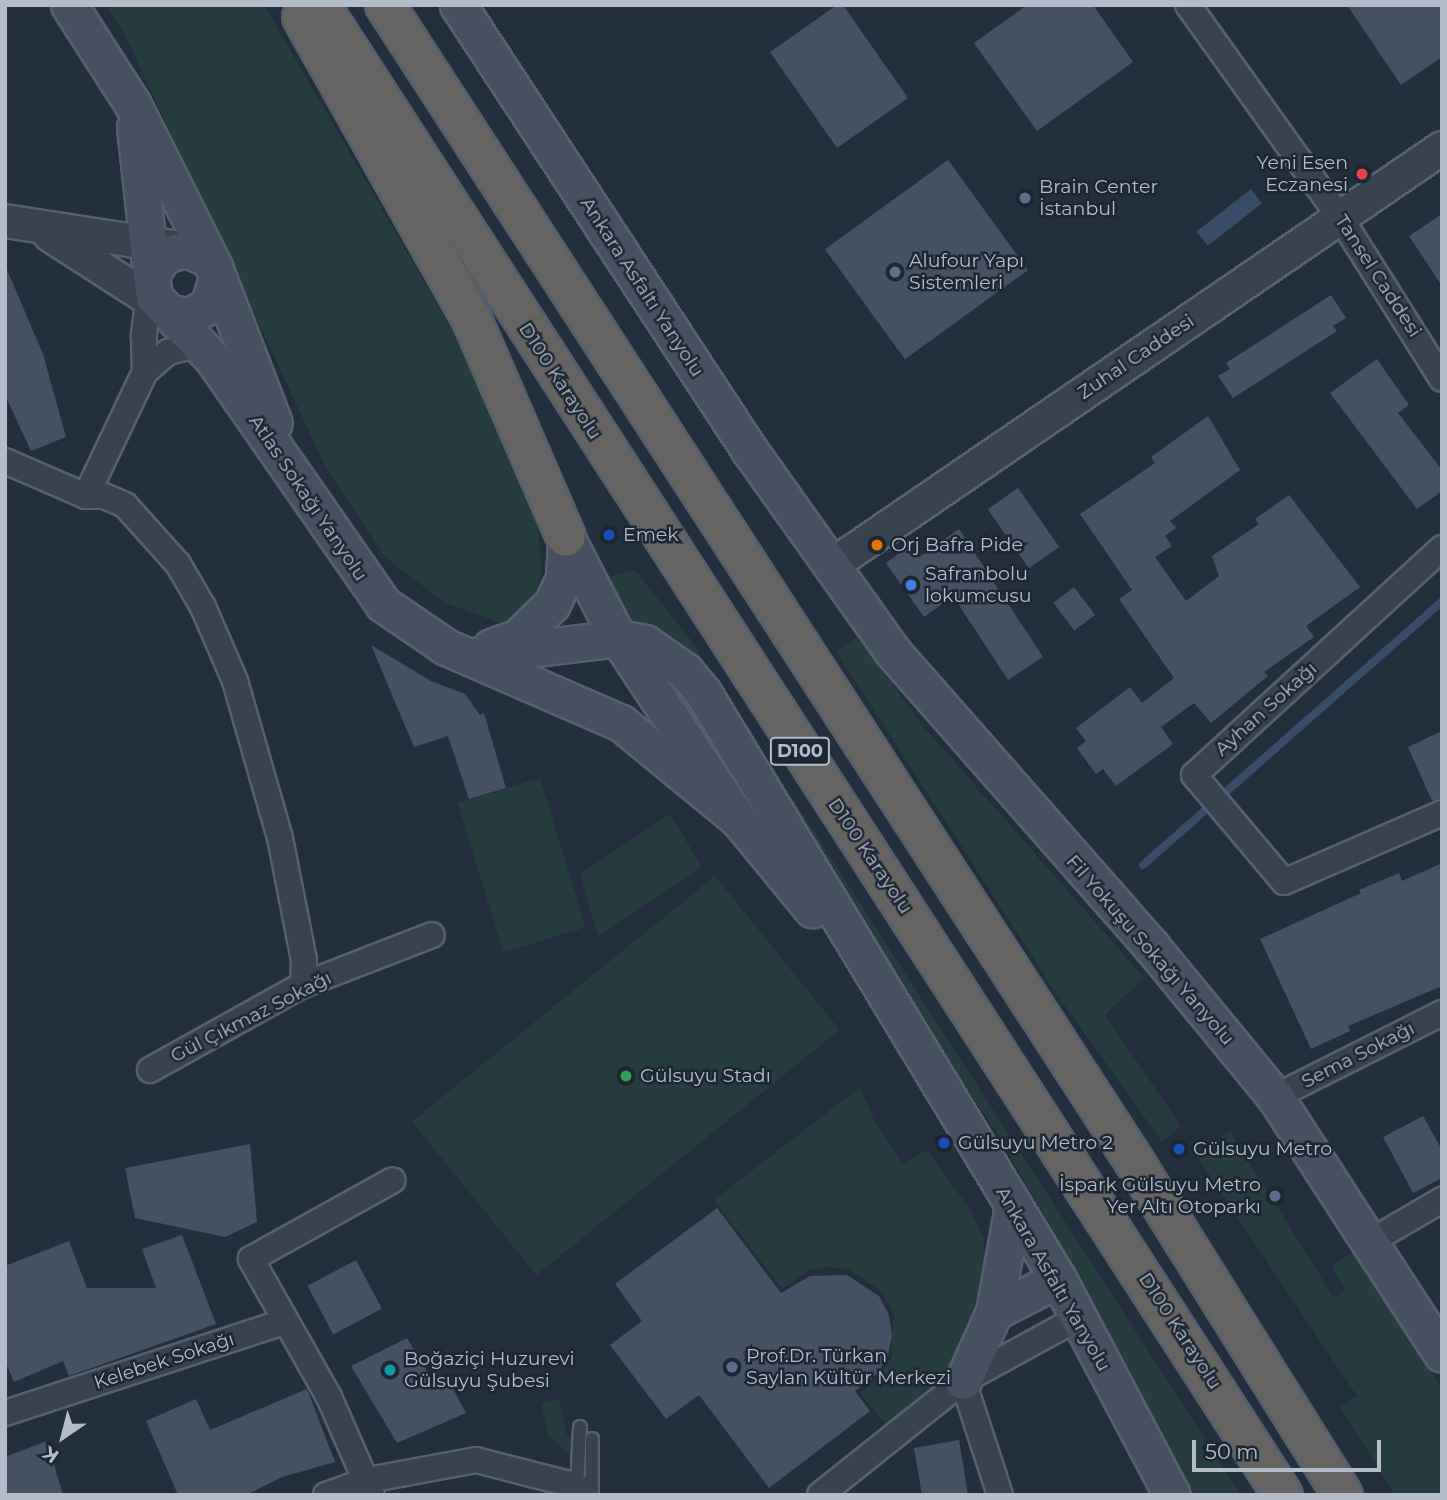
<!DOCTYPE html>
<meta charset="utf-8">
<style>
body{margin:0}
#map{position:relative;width:1447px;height:1500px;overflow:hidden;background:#242f3e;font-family:Montserrat,sans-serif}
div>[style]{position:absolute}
.green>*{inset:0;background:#263c3f;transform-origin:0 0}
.water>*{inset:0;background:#394c67;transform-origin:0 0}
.stream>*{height:8px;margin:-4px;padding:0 4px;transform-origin:4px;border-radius:4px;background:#394c67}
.building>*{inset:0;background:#455162;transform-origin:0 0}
.roads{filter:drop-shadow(2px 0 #565f6c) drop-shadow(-2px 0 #565f6c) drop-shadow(0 2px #565f6c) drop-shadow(0 -2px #565f6c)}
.service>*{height:12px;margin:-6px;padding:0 6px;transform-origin:6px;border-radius:6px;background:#38414e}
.minor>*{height:24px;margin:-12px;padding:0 12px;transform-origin:12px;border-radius:12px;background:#38414e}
.tertiary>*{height:32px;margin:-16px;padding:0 16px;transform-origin:16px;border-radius:16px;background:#38414e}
.secondary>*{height:35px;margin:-17.5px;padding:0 17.5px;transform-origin:17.5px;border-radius:17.5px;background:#465061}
.trunk>*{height:38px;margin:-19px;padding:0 19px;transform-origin:19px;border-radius:19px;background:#656462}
.dots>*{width:19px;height:19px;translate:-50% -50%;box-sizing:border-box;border:4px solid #1d2633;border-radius:50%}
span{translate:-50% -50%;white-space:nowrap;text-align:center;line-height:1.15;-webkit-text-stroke:5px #1d2633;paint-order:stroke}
.shield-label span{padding:2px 5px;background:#1d2633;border:2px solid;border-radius:5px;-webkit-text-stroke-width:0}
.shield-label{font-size:18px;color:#b4bcc9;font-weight:700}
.poi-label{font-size:19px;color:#b4bcc9}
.right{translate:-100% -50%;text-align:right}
.left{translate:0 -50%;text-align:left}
.street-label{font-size:19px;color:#b4bcc9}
.frame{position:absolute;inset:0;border:7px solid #b4bcc9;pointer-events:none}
.north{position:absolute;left:28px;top:1402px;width:70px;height:70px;-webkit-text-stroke:5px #1d2633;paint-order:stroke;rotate:215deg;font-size:19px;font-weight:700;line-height:28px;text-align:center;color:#b4bcc9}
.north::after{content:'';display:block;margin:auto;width:24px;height:32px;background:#b4bcc9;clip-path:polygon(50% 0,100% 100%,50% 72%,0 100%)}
.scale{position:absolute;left:1192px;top:1440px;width:189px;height:32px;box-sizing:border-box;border:4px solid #b4bcc9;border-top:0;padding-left:9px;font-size:21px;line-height:24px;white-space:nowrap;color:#b4bcc9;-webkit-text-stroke:5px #1d2633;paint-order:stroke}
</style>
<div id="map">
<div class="green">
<i style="clip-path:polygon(105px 5px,264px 5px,482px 382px,535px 501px,542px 571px,532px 604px,501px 623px,445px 603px,384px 556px,325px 466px,125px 35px)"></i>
<i style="clip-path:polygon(635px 570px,690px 639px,1241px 1495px,1194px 1495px,1078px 1275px,995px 1130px,667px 645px,633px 623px,625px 610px,610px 577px)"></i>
<i style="clip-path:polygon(857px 637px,923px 726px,1144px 978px,1105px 1015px,1181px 1126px,1162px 1142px,1056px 993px,836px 651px)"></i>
<i style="left:540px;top:778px;width:156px;height:86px;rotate:73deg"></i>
<i style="clip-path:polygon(670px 814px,702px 867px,598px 936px,580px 874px)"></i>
<i style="left:715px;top:876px;width:198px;height:390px;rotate:51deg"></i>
<i style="clip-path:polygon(860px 1087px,875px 1122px,903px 1164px,927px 1150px,971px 1211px,984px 1240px,986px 1274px,960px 1359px,946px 1380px,886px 1425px,860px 1393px,879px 1377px,891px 1358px,894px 1314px,882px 1292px,848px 1269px,828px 1267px,807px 1271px,782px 1289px,714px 1200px)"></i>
<i style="clip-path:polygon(1230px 1131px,1334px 1298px,1346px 1290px,1331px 1267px,1354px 1251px,1442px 1388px,1442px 1495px,1395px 1495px,1340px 1407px,1357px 1396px,1196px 1155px)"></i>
<i style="clip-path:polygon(559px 1399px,567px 1435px,573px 1440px,569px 1454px,548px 1435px,541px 1403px)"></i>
</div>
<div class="water">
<i style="left:1251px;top:189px;width:18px;height:69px;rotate:52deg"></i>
</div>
<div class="stream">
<i style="left:1143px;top:865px;width:399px;rotate:-41.4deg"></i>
</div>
<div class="building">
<i style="clip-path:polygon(837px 5px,843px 5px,908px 98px,837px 148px,770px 52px)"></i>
<i style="clip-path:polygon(1027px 5px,1093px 5px,1133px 62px,1037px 131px,974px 43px)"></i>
<i style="clip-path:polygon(1347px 5px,1442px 5px,1442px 57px,1401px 85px)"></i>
<i style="left:948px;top:160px;width:136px;height:152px;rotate:54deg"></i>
<i style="clip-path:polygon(1442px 214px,1442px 286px,1409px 236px)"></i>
<i style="clip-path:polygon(5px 265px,43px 354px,66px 437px,31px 451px,5px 395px)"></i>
<i style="clip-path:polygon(1331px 295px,1346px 318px,1333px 326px,1337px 331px,1233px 398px,1218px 376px,1230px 369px,1226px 363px)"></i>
<i style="clip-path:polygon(1377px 359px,1409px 405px,1398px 413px,1442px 470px,1442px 491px,1417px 509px,1330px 393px)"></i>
<i style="clip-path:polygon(1208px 416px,1240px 470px,1170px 521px,1176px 528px,1165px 536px,1172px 546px,1155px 557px,1186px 601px,1219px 576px,1212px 556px,1259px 524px,1255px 519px,1289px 495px,1360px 587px,1306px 626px,1314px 637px,1264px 672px,1268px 676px,1211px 723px,1194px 703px,1161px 727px,1173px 744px,1116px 786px,1103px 769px,1096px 774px,1077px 748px,1086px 741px,1076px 728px,1130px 687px,1142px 703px,1174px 678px,1119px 599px,1132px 590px,1080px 514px,1155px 463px,1151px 457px)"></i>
<i style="left:1018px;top:488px;width:72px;height:37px;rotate:55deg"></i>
<i style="clip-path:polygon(959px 529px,1043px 657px,1008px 680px,953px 596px,924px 617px,886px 563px,909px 546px,918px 558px)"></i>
<i style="left:1074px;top:587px;width:35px;height:26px;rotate:53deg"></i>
<i style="clip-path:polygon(371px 645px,431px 681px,465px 694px,480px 715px,484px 713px,506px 788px,469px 799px,448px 736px,414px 747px)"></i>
<i style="clip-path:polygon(1442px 731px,1442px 798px,1432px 801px,1408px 747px)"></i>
<i style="clip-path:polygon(1442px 863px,1442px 986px,1348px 1026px,1350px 1031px,1311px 1049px,1260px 939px,1361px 893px,1359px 890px,1399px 873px,1402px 881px)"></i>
<i style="clip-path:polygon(1423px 1116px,1442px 1150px,1442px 1178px,1413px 1193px,1383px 1137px)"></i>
<i style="clip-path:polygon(250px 1144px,257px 1222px,225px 1237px,135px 1218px,125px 1168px)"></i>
<i style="clip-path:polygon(717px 1208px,781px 1293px,810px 1276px,847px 1275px,879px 1296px,889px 1315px,892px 1335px,888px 1356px,877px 1374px,855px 1391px,870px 1411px,769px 1488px,699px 1395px,666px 1419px,610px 1345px,642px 1321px,615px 1284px)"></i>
<i style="clip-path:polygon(182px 1235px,216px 1324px,69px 1376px,63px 1361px,14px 1382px,5px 1361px,5px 1266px,69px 1241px,87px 1288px,156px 1288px,142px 1249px)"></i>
<i style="left:356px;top:1260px;width:55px;height:55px;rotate:62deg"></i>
<i style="clip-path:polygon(407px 1338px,434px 1383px,446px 1376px,466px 1413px,397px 1443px,351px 1366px)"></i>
<i style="clip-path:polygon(307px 1389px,335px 1462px,282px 1477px,246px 1495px,178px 1495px,146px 1421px,196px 1399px,210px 1430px)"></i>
<i style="clip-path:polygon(959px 1440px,968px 1495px,922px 1495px,914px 1448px)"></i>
<i style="clip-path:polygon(47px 1441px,63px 1495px,5px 1495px,5px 1457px)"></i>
</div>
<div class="roads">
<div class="service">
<i style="left:592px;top:1439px;width:56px;rotate:90deg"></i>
<i style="left:577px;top:1486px;width:59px;rotate:-87.1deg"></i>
</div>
<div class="minor">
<i style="left:1188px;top:5px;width:261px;rotate:54.4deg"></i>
<i style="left:1340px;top:217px;width:191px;rotate:57.8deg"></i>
<i style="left:145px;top:372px;width:37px;rotate:-92deg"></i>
<i style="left:144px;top:335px;width:53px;rotate:-83.5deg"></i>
<i style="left:5px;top:461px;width:88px;rotate:23.4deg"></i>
<i style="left:86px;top:496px;width:18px"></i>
<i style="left:104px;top:496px;width:23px;rotate:23deg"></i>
<i style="left:125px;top:505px;width:79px;rotate:48.1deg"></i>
<i style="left:178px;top:564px;width:50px;rotate:59.8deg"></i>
<i style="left:203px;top:607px;width:81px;rotate:66.6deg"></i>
<i style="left:235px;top:681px;width:163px;rotate:74deg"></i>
<i style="left:280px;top:838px;width:124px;rotate:78.9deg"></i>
<i style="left:304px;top:960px;width:25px;rotate:92deg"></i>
<i style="left:86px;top:496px;width:137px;rotate:-64.6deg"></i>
<i style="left:145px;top:372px;width:30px;rotate:-41deg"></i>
<i style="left:168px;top:352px;width:34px;rotate:-14deg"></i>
<i style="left:1442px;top:548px;width:336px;rotate:137.5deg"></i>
<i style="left:1194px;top:775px;width:140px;rotate:49.9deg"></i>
<i style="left:1284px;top:882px;width:172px;rotate:-23.6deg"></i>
<i style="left:150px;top:1070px;width:175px;rotate:-29.1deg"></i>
<i style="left:303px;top:985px;width:138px;rotate:-21.2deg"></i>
<i style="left:1275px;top:1097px;width:187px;rotate:-26.7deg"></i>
<i style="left:1368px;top:1243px;width:86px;rotate:-30.2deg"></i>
<i style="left:963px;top:1381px;width:120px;rotate:72deg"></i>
<i style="left:5px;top:1413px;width:293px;rotate:-18.1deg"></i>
<i style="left:326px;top:1495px;width:45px;rotate:-19.7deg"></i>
<i style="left:368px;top:1480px;width:110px;rotate:-10.5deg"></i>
<i style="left:476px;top:1460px;width:104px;rotate:14.4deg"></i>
<i style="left:577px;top:1486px;width:13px;rotate:45deg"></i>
<i style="left:372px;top:1495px;width:107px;rotate:-113.7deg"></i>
<i style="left:329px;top:1397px;width:159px;rotate:-119.5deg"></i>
<i style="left:251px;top:1259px;width:162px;rotate:-29.1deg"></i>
<i style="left:820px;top:1495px;width:183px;rotate:-38.6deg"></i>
<i style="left:963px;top:1381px;width:131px;rotate:-28.7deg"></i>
</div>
<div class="tertiary">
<i style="left:5px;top:221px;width:170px;rotate:8.8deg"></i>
<i style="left:50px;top:235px;width:131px;rotate:32.8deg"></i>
<i style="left:831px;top:566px;width:740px;rotate:-34.38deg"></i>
</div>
<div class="secondary">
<i style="left:69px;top:5px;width:117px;rotate:57.3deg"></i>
<i style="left:132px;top:103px;width:183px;rotate:63.4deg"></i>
<i style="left:214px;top:267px;width:10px;rotate:73deg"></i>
<i style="left:217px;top:277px;width:30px;rotate:107deg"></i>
<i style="left:208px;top:306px;width:21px;rotate:152deg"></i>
<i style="left:189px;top:316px;width:20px;rotate:-171deg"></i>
<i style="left:169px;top:313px;width:22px;rotate:-133deg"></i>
<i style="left:154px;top:297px;width:23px;rotate:-97deg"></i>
<i style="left:151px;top:274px;width:23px;rotate:-56deg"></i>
<i style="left:164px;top:255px;width:23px;rotate:-15deg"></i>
<i style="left:186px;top:249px;width:23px;rotate:23deg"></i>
<i style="left:207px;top:258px;width:11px;rotate:52deg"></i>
<i style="left:214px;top:267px;width:167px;rotate:69deg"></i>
<i style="left:458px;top:5px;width:533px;rotate:56.79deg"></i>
<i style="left:750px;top:451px;width:245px;rotate:54.6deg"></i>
<i style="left:892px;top:651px;width:393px;rotate:48.7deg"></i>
<i style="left:1151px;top:946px;width:195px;rotate:50.6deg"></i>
<i style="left:1275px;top:1097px;width:306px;rotate:57deg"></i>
<i style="left:135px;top:127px;width:148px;rotate:83.8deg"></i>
<i style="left:169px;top:313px;width:64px;rotate:46.3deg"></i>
<i style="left:213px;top:359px;width:298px;rotate:55.2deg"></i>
<i style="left:383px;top:604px;width:76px;rotate:34.3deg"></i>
<i style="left:446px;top:647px;width:191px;rotate:23.5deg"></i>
<i style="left:621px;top:723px;width:151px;rotate:39.4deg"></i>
<i style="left:566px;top:537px;width:114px;rotate:62.8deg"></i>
<i style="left:618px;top:638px;width:217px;rotate:56.5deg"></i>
<i style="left:738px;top:819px;width:117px;rotate:50.6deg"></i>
<i style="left:491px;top:647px;width:29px;rotate:-20deg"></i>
<i style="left:518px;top:637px;width:47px;rotate:-44.1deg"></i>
<i style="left:552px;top:604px;width:29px;rotate:-65deg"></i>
<i style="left:564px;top:578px;width:41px;rotate:-87.2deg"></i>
<i style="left:472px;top:656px;width:147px;rotate:-7deg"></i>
<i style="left:618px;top:638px;width:27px;rotate:10deg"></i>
<i style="left:645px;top:643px;width:49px;rotate:35deg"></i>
<i style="left:685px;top:671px;width:30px;rotate:50deg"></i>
<i style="left:704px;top:694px;width:684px;rotate:58.82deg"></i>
<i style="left:1058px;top:1279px;width:244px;rotate:62.2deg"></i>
<i style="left:994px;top:1312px;width:72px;rotate:-27.3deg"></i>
<i style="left:963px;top:1381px;width:76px;rotate:-65.8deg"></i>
<i style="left:994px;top:1312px;width:109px;rotate:-79.9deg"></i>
</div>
<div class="trunk">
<i style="left:320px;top:5px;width:1774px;rotate:57.13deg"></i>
<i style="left:385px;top:5px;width:1377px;rotate:57.06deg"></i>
<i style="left:1134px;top:1161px;width:394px;rotate:58deg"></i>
<i style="left:302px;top:17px;width:347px;rotate:60.7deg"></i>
<i style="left:472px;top:320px;width:236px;rotate:66.6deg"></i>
</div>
</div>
<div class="dots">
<i style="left:1362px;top:174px;background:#e0444e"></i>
<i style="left:1025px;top:198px;background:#5c6f8a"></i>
<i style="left:895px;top:272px;background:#5c6f8a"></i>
<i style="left:609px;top:535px;background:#1a4fb4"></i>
<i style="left:877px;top:545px;background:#e8710a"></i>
<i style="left:911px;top:585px;background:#3f7fe0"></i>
<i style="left:626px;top:1076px;background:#2e9e5b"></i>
<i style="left:944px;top:1143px;background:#1a4fb4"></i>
<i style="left:1179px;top:1149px;background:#1a4fb4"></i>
<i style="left:1275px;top:1196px;background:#5c6f8a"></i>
<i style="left:732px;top:1367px;background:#5c6f8a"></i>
<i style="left:390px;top:1370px;background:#0f9aa8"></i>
</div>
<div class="shield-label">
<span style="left:800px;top:751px">D100</span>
</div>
<div class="poi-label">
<span class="right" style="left:1348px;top:174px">Yeni Esen<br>Eczanesi</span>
<span class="left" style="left:1039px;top:198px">Brain Center<br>İstanbul</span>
<span class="left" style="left:909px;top:272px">Alufour Yapı<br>Sistemleri</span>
<span class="left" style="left:623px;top:535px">Emek</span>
<span class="left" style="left:891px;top:545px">Orj Bafra Pide</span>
<span class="left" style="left:925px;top:585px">Safranbolu<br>lokumcusu</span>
<span class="left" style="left:640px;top:1076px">Gülsuyu Stadı</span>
<span class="left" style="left:958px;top:1143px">Gülsuyu Metro 2</span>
<span class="left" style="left:1193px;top:1149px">Gülsuyu Metro</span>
<span class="right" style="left:1261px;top:1196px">İspark Gülsuyu Metro<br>Yer Altı Otoparkı</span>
<span class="left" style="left:746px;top:1367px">Prof.Dr. Türkan<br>Saylan Kültür Merkezi</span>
<span class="left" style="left:404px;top:1370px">Boğaziçi Huzurevi<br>Gülsuyu Şubesi</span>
</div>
<div class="street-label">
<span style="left:1378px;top:276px;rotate:57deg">Tansel Caddesi</span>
<span style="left:642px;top:287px;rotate:57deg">Ankara Asfaltı Yanyolu</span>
<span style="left:1136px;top:357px;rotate:-34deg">Zuhal Caddesi</span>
<span style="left:560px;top:381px;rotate:57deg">D100 Karayolu</span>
<span style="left:308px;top:498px;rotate:56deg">Atlas Sokağı Yanyolu</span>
<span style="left:1266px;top:709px;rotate:-42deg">Ayhan Sokağı</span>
<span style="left:870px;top:856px;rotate:56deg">D100 Karayolu</span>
<span style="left:1150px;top:950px;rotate:49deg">Fil Yokuşu Sokağı Yanyolu</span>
<span style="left:251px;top:1017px;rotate:-27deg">Gül Çıkmaz Sokağı</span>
<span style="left:1358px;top:1055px;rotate:-27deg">Sema Sokağı</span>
<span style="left:1053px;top:1279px;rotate:60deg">Ankara Asfaltı Yanyolu</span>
<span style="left:1180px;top:1331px;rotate:57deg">D100 Karayolu</span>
<span style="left:164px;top:1361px;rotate:-18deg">Kelebek Sokağı</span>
</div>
<div class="frame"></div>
<div class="north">K</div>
<div class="scale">50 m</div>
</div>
